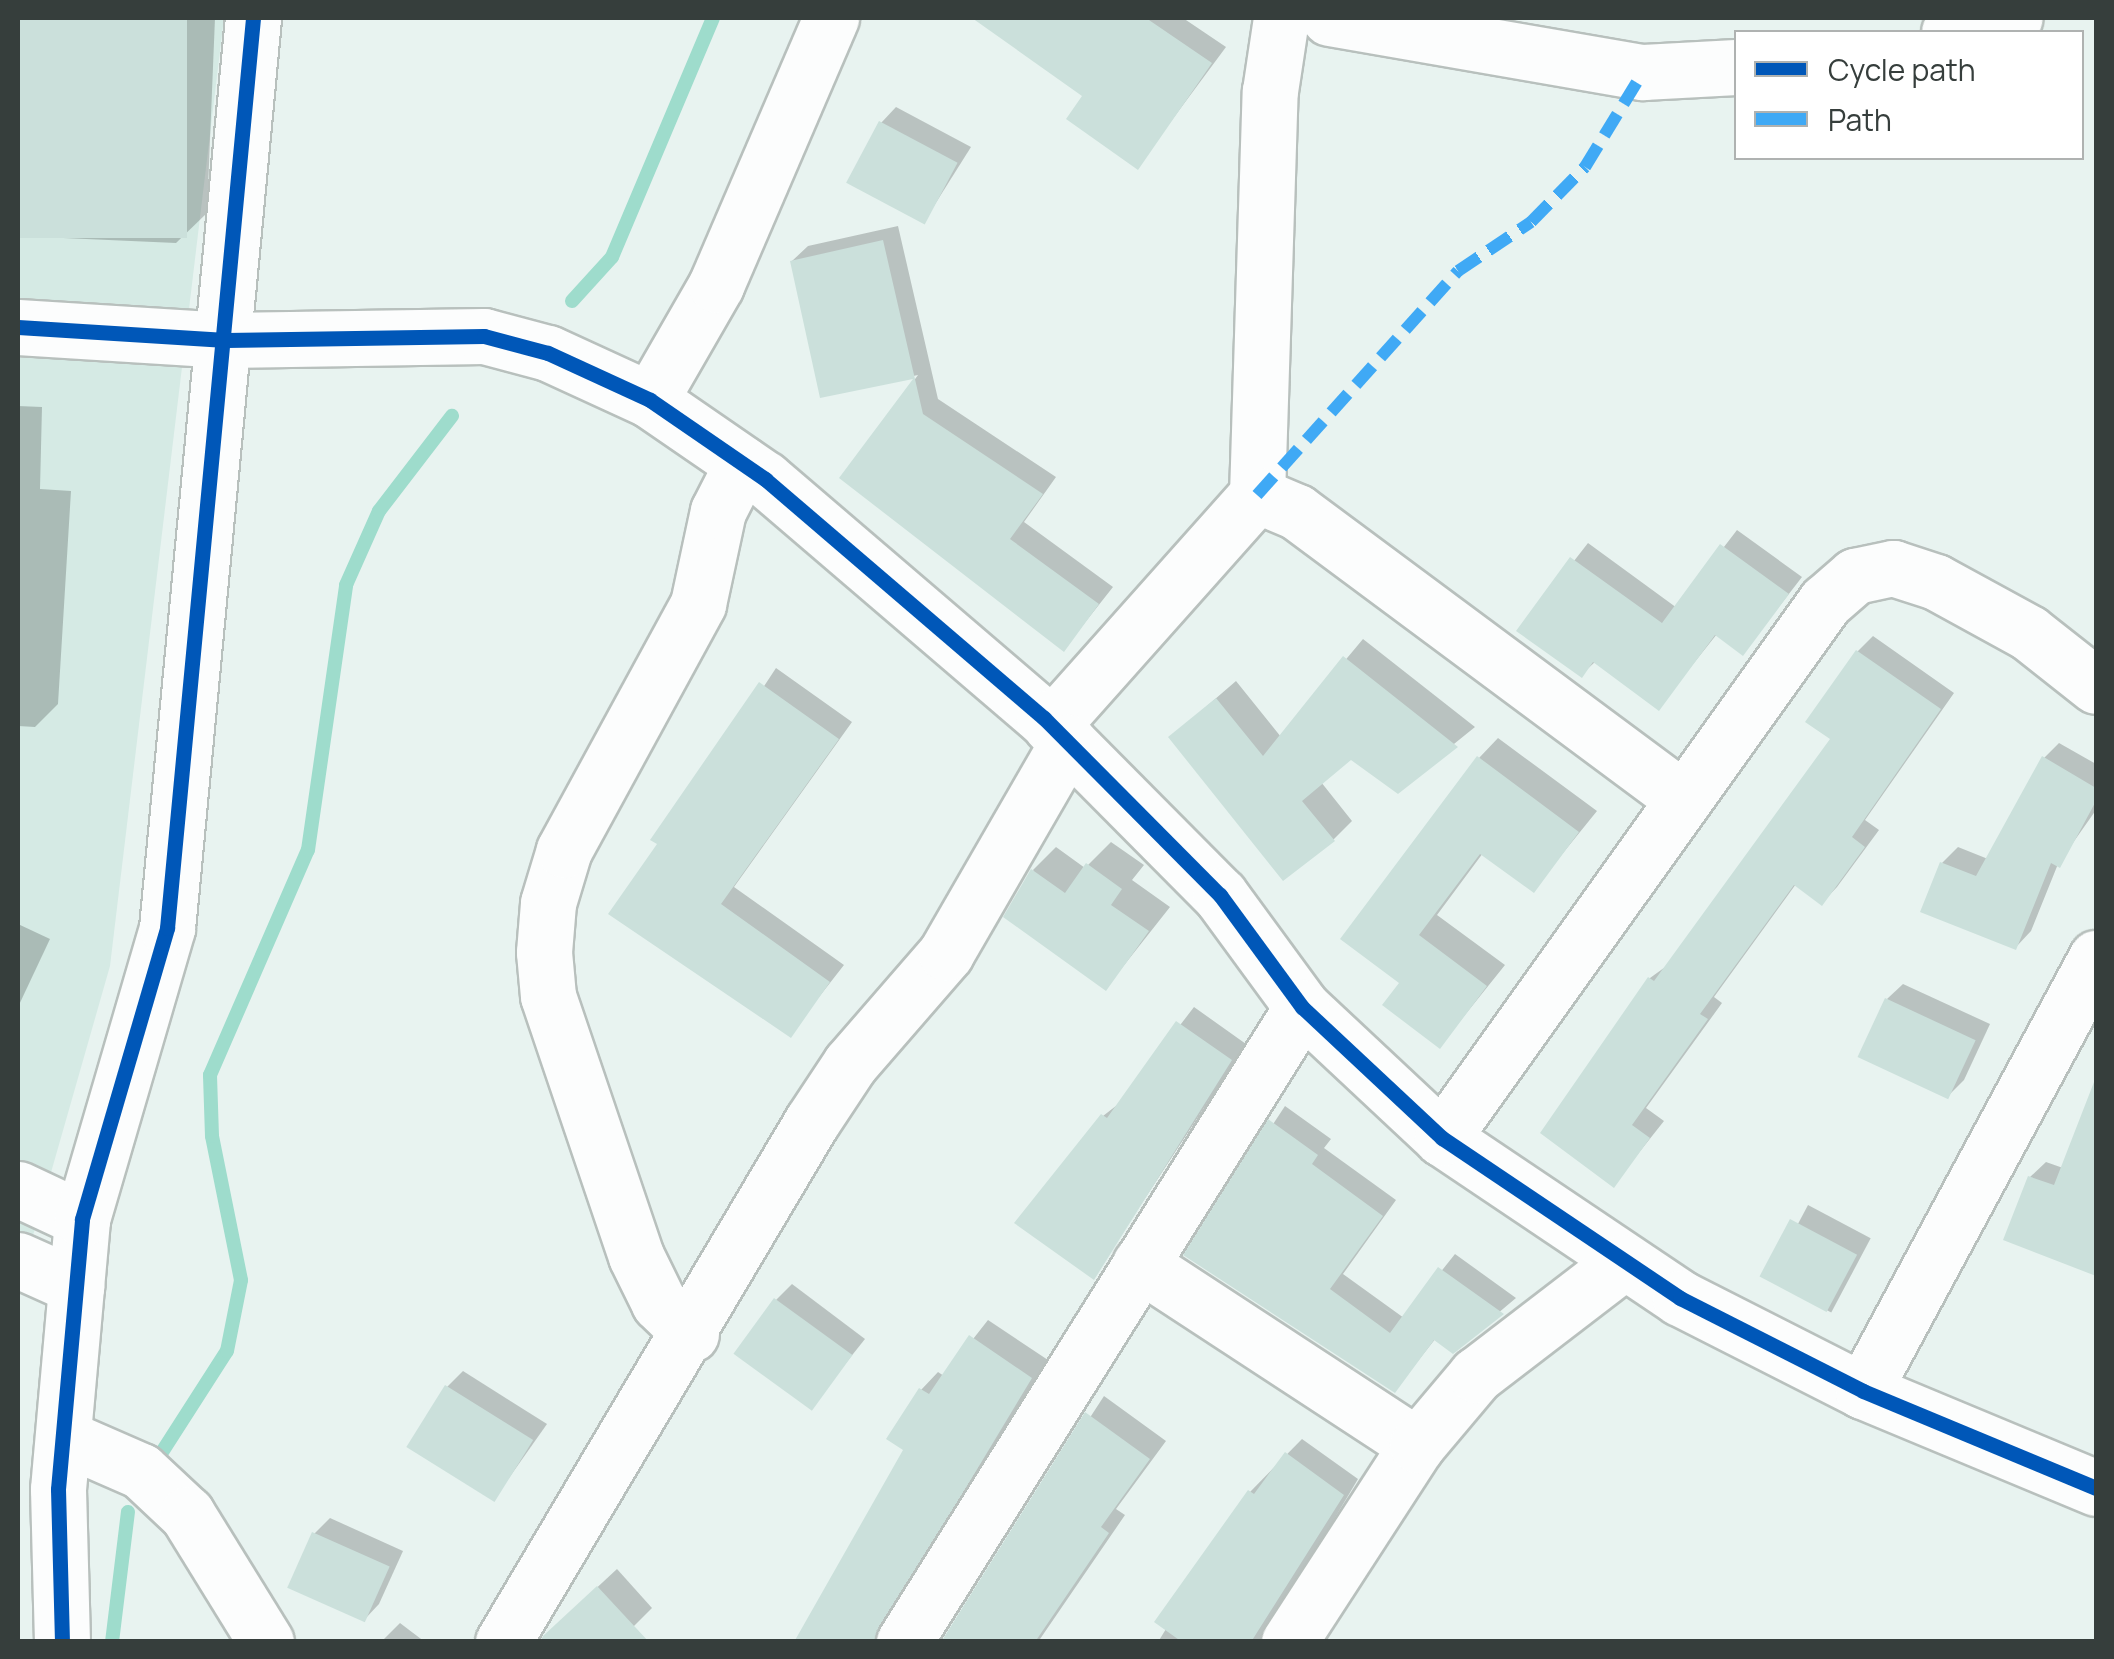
<!DOCTYPE html>
<style>
body{margin:0}
#map{position:relative;width:2114px;height:1659px;overflow:hidden;background:#e8f3f0;font-family:Manrope,sans-serif}
div>[style]{position:absolute}
.built>*{inset:0;background:#d5eae4}
.shadow>*{inset:0;background:#0003;transform-origin:0 0}
.stream>*{height:14px;margin:-7px;padding:0 7px;transform-origin:7px;border-radius:7px;background:#9edccc}
.building>*{inset:0;background:#cbe0db;transform-origin:0 0}
.roads{filter:drop-shadow(2px 0 #b8c0bd) drop-shadow(-2px 0 #b8c0bd) drop-shadow(0 2px #b8c0bd) drop-shadow(0 -2px #b8c0bd)}
.minor>*{height:55px;margin:-27.5px;padding:0 27.5px;transform-origin:27.5px;border-radius:27.5px;background:#fcfdfd}
.quiet>*{height:12px;margin-top:-6px;transform-origin:0;background:repeating-linear-gradient(90deg,#3fa9f5 0 25px,transparent 0 37px)}
.cycleway>*{height:15px;margin:-7.5px;padding:0 7.5px;transform-origin:7.5px;border-radius:7.5px;background:#0057b8}
span{translate:-50% -50%;white-space:nowrap;text-align:center;line-height:1.15;-webkit-text-stroke:8px #fff;paint-order:stroke}
.frame{position:absolute;inset:0;border:20px solid #363e3c;pointer-events:none}
.legend{position:absolute;left:1734px;top:30px;width:350px;height:130px;box-sizing:border-box;background:#fff;border:2px solid #afb2b1;margin:0;padding:12px 18px;list-style:none;font-size:30px;color:#363e3c}
.legend li{display:flex;align-items:center;gap:20px;height:50px}
.legend b{width:50px;border:2px solid #afb2b1}
</style>
<div id="map">
<div class="built">
<i style="clip-path:polygon(18px 18px,224px 18px,110px 966px,18px 1288px)"></i>
</div>
<div class="shadow">
<i style="clip-path:polygon(18px 18px,215px 18px,207px 213px,176px 243px,18px 236px)"></i>
<i style="clip-path:polygon(976px 18px,1183px 18px,1226px 47px,1137px 167px,1085px 95px)"></i>
<i style="clip-path:polygon(896px 107px,971px 147px,925px 220px,881px 123px)"></i>
<i style="clip-path:polygon(898px 226px,938px 399px,1056px 477px,1024px 522px,1113px 587px,1064px 649px,843px 478px,918px 375px,822px 395px,792px 261px,808px 246px)"></i>
<i style="clip-path:polygon(18px 406px,42px 407px,40px 489px,71px 491px,58px 704px,35px 727px,18px 726px)"></i>
<i style="clip-path:polygon(1737px 530px,1802px 577px,1743px 653px,1717px 634px,1658px 708px,1596px 661px,1581px 675px,1520px 630px,1588px 543px,1677px 608px)"></i>
<i style="clip-path:polygon(1873px 636px,1954px 693px,1865px 820px,1879px 830px,1837px 887px,1822px 903px,1796px 884px,1714px 997px,1722px 1003px,1646px 1108px,1664px 1121px,1614px 1184px,1543px 1133px,1650px 978px,1668px 965px,1833px 739px,1857px 652px)"></i>
<i style="clip-path:polygon(1363px 639px,1475px 727px,1397px 790px,1351px 756px,1321px 782px,1352px 821px,1333px 840px,1171px 737px,1236px 681px,1281px 737px)"></i>
<i style="clip-path:polygon(776px 668px,852px 722px,734px 887px,844px 965px,790px 1034px,660px 844px)"></i>
<i style="clip-path:polygon(1498px 738px,1597px 811px,1533px 890px,1483px 853px,1437px 915px,1505px 965px,1440px 1046px,1402px 983px,1479px 758px)"></i>
<i style="clip-path:polygon(2059px 743px,2096px 764px,2096px 810px,2058px 864px,2031px 931px,2016px 947px,1942px 863px,1958px 847px,1988px 859px,2044px 758px)"></i>
<i style="clip-path:polygon(1111px 842px,1144px 865px,1132px 880px,1170px 907px,1106px 988px,1033px 870px,1056px 847px,1085px 868px)"></i>
<i style="clip-path:polygon(18px 924px,50px 939px,18px 1007px)"></i>
<i style="clip-path:polygon(1903px 984px,1990px 1024px,1964px 1080px,1948px 1096px,1887px 999px)"></i>
<i style="clip-path:polygon(1194px 1007px,1246px 1044px,1094px 1276px,1103px 1116px,1121px 1102px)"></i>
<i style="clip-path:polygon(2096px 1094px,2096px 1273px,2006px 1239px,2030px 1177px,2046px 1162px,2063px 1168px)"></i>
<i style="clip-path:polygon(1285px 1106px,1331px 1139px,1324px 1148px,1396px 1200px,1343px 1274px,1404px 1318px,1455px 1254px,1516px 1298px,1453px 1351px,1436px 1338px,1395px 1390px,1187px 1254px)"></i>
<i style="left:1808px;top:1205px;width:71px;height:84px;rotate:28deg"></i>
<i style="clip-path:polygon(792px 1284px,865px 1339px,810px 1408px,776px 1300px)"></i>
<i style="clip-path:polygon(988px 1320px,1048px 1360px,894px 1606px,899px 1642px,796px 1642px,906px 1449px,921px 1390px,938px 1372px,944px 1376px)"></i>
<i style="clip-path:polygon(463px 1371px,547px 1424px,494px 1499px,447px 1387px)"></i>
<i style="clip-path:polygon(1104px 1396px,1166px 1441px,1116px 1509px,1125px 1515px,1038px 1642px,944px 1642px)"></i>
<i style="clip-path:polygon(1302px 1439px,1358px 1479px,1261px 1642px,1158px 1642px,1250px 1492px)"></i>
<i style="clip-path:polygon(330px 1518px,403px 1551px,379px 1604px,364px 1620px,314px 1534px)"></i>
<i style="clip-path:polygon(617px 1569px,652px 1608px,624px 1636px,576px 1607px)"></i>
<i style="clip-path:polygon(400px 1623px,425px 1642px,381px 1642px)"></i>
</div>
<div class="stream">
<i style="left:572px;top:301px;width:59px;rotate:-47.7deg"></i>
<i style="left:612px;top:257px;width:259px;rotate:-67.1deg"></i>
<i style="left:155px;top:1463px;width:133px;rotate:-57.3deg"></i>
<i style="left:227px;top:1351px;width:72px;rotate:-78.8deg"></i>
<i style="left:241px;top:1280px;width:147px;rotate:-101.4deg"></i>
<i style="left:212px;top:1136px;width:61px;rotate:-91.9deg"></i>
<i style="left:210px;top:1075px;width:245px;rotate:-66.5deg"></i>
<i style="left:308px;top:850px;width:268px;rotate:-81.8deg"></i>
<i style="left:346px;top:585px;width:81px;rotate:-66deg"></i>
<i style="left:379px;top:511px;width:120px;rotate:-52.5deg"></i>
<i style="left:112px;top:1642px;width:131px;rotate:-83deg"></i>
</div>
<div class="building">
<i style="left:18px;top:18px;width:169px;height:220px"></i>
<i style="clip-path:polygon(972px 18px,1146px 18px,1212px 63px,1138px 170px,1066px 119px,1082px 96px)"></i>
<i style="left:879px;top:121px;width:89px;height:70px;rotate:28deg"></i>
<i style="clip-path:polygon(883px 240px,923px 414px,1043px 494px,1010px 539px,1099px 604px,1064px 652px,839px 478px,913px 379px,820px 398px,790px 261px)"></i>
<i style="clip-path:polygon(1720px 544px,1789px 594px,1743px 656px,1715px 635px,1659px 711px,1593px 662px,1582px 678px,1516px 631px,1570px 557px,1662px 623px)"></i>
<i style="clip-path:polygon(1856px 650px,1941px 709px,1852px 837px,1865px 847px,1822px 906px,1794px 885px,1700px 1014px,1708px 1019px,1632px 1125px,1650px 1138px,1614px 1188px,1540px 1133px,1648px 977px,1654px 981px,1830px 739px,1805px 722px)"></i>
<i style="clip-path:polygon(1343px 656px,1458px 747px,1398px 794px,1351px 760px,1302px 801px,1335px 841px,1283px 881px,1168px 737px,1216px 698px,1263px 756px)"></i>
<i style="clip-path:polygon(759px 682px,839px 739px,721px 904px,830px 982px,791px 1038px,608px 914px,657px 844px,650px 840px)"></i>
<i style="clip-path:polygon(1477px 756px,1579px 832px,1534px 893px,1480px 854px,1419px 935px,1487px 986px,1440px 1049px,1382px 1005px,1399px 983px,1340px 939px)"></i>
<i style="clip-path:polygon(2042px 756px,2096px 788px,2096px 801px,2060px 868px,2051px 863px,2016px 950px,1920px 912px,1940px 862px,1976px 876px)"></i>
<i style="clip-path:polygon(1086px 863px,1122px 889px,1111px 905px,1149px 931px,1106px 991px,1003px 917px,1031px 869px,1065px 893px)"></i>
<i style="left:1885px;top:998px;width:100px;height:65px;rotate:25deg"></i>
<i style="clip-path:polygon(1176px 1021px,1232px 1060px,1094px 1280px,1014px 1223px,1101px 1114px,1107px 1118px)"></i>
<i style="clip-path:polygon(2094px 1082px,2096px 1083px,2096px 1276px,2003px 1240px,2028px 1176px,2054px 1185px)"></i>
<i style="clip-path:polygon(1268px 1119px,1318px 1155px,1312px 1164px,1383px 1216px,1330px 1289px,1390px 1333px,1438px 1267px,1504px 1314px,1453px 1354px,1434px 1340px,1395px 1393px,1183px 1255px)"></i>
<i style="left:1790px;top:1219px;width:76px;height:65px;rotate:28deg"></i>
<i style="left:774px;top:1298px;width:97px;height:69px;rotate:36deg"></i>
<i style="clip-path:polygon(969px 1335px,1032px 1378px,873px 1642px,794px 1642px,903px 1450px,886px 1439px,919px 1388px,929px 1394px)"></i>
<i style="left:445px;top:1385px;width:104px;height:73px;rotate:32deg"></i>
<i style="clip-path:polygon(1085px 1412px,1150px 1459px,1101px 1527px,1109px 1533px,1035px 1642px,941px 1642px)"></i>
<i style="clip-path:polygon(1285px 1452px,1344px 1495px,1251px 1642px,1182px 1642px,1154px 1622px,1248px 1490px,1254px 1494px)"></i>
<i style="left:312px;top:1532px;width:85px;height:61px;rotate:24deg"></i>
<i style="clip-path:polygon(597px 1586px,649px 1642px,540px 1642px,543px 1636px)"></i>
</div>
<div class="roads">
<div class="minor">
<i style="left:1329px;top:18px;width:319px;rotate:9.8deg"></i>
<i style="left:1643px;top:72px;width:93px;rotate:-3.1deg"></i>
<i style="left:1949px;top:32px;width:67px;rotate:-12deg"></i>
<i style="left:18px;top:327px;width:208px;rotate:3.6deg"></i>
<i style="left:226px;top:340px;width:258px;rotate:-0.9deg"></i>
<i style="left:484px;top:336px;width:66px;rotate:14.9deg"></i>
<i style="left:548px;top:353px;width:112px;rotate:24.7deg"></i>
<i style="left:650px;top:400px;width:140px;rotate:34.5deg"></i>
<i style="left:765px;top:479px;width:367px;rotate:40.6deg"></i>
<i style="left:1044px;top:718px;width:250px;rotate:45.2deg"></i>
<i style="left:1220px;top:895px;width:139px;rotate:53.8deg"></i>
<i style="left:1302px;top:1007px;width:192px;rotate:43.1deg"></i>
<i style="left:1442px;top:1138px;width:287px;rotate:33.9deg"></i>
<i style="left:1680px;top:1298px;width:205px;rotate:26.9deg"></i>
<i style="left:1863px;top:1391px;width:252px;rotate:22.6deg"></i>
<i style="left:650px;top:400px;width:133px;rotate:-60.1deg"></i>
<i style="left:716px;top:285px;width:291px;rotate:-66.7deg"></i>
<i style="left:1257px;top:495px;width:404px;rotate:-88.2deg"></i>
<i style="left:1270px;top:91px;width:74px;rotate:-81.4deg"></i>
<i style="left:1051px;top:726px;width:310px;rotate:-48.3deg"></i>
<i style="left:1257px;top:495px;width:43px;rotate:23deg"></i>
<i style="left:1297px;top:512px;width:482px;rotate:36.6deg"></i>
<i style="left:1442px;top:1138px;width:659px;rotate:-54.45deg"></i>
<i style="left:1825px;top:602px;width:40px;rotate:-41deg"></i>
<i style="left:1855px;top:576px;width:39px;rotate:-12deg"></i>
<i style="left:1893px;top:568px;width:45px;rotate:18deg"></i>
<i style="left:1936px;top:582px;width:106px;rotate:28.7deg"></i>
<i style="left:2029px;top:633px;width:85px;rotate:38.3deg"></i>
<i style="left:18px;top:1189px;width:71px;rotate:25.1deg"></i>
<i style="left:18px;top:1260px;width:64px;rotate:24.1deg"></i>
<i style="left:1140px;top:1264px;width:331px;rotate:33.2deg"></i>
<i style="left:691px;top:1334px;width:45px;rotate:-135.9deg"></i>
<i style="left:659px;top:1303px;width:52px;rotate:-116.1deg"></i>
<i style="left:636px;top:1256px;width:274px;rotate:-108.7deg"></i>
<i style="left:548px;top:996px;width:44px;rotate:-95.2deg"></i>
<i style="left:544px;top:952px;width:49px;rotate:-85.3deg"></i>
<i style="left:548px;top:903px;width:55px;rotate:-73.2deg"></i>
<i style="left:564px;top:850px;width:280px;rotate:-61.4deg"></i>
<i style="left:698px;top:604px;width:95px;rotate:-77.9deg"></i>
<i style="left:718px;top:511px;width:53px;rotate:-62.9deg"></i>
<i style="left:1863px;top:1391px;width:492px;rotate:-61.7deg"></i>
<i style="left:63px;top:1437px;width:85px;rotate:23.6deg"></i>
<i style="left:141px;top:1471px;width:63px;rotate:43.1deg"></i>
<i style="left:187px;top:1514px;width:150px;rotate:58.3deg"></i>
<i style="left:62px;top:1642px;width:153px;rotate:-91.5deg"></i>
<i style="left:58px;top:1489px;width:271px;rotate:-84.9deg"></i>
<i style="left:82px;top:1219px;width:303px;rotate:-73.7deg"></i>
<i style="left:167px;top:928px;width:914px;rotate:-84.6deg"></i>
<i style="left:503px;top:1642px;width:604px;rotate:-59.31deg"></i>
<i style="left:811px;top:1123px;width:71px;rotate:-56.5deg"></i>
<i style="left:850px;top:1064px;width:147px;rotate:-49.1deg"></i>
<i style="left:946px;top:953px;width:244px;rotate:-60deg"></i>
<i style="left:904px;top:1642px;width:749px;rotate:-57.92deg"></i>
<i style="left:1289px;top:1642px;width:235px;rotate:-57deg"></i>
<i style="left:1417px;top:1445px;width:92px;rotate:-49.9deg"></i>
<i style="left:1476px;top:1375px;width:185px;rotate:-37.5deg"></i>
</div>
</div>
<div class="quiet">
<i style="left:1257px;top:495px;width:301px;rotate:-48.1deg"></i>
<i style="left:1458px;top:271px;width:88px;rotate:-33.9deg"></i>
<i style="left:1531px;top:222px;width:77px;rotate:-45.5deg"></i>
<i style="left:1585px;top:167px;width:111px;rotate:-58.6deg"></i>
</div>
<div class="cycleway">
<i style="left:18px;top:327px;width:208px;rotate:3.6deg"></i>
<i style="left:226px;top:340px;width:258px;rotate:-0.9deg"></i>
<i style="left:484px;top:336px;width:66px;rotate:14.9deg"></i>
<i style="left:548px;top:353px;width:112px;rotate:24.7deg"></i>
<i style="left:650px;top:400px;width:140px;rotate:34.5deg"></i>
<i style="left:765px;top:479px;width:367px;rotate:40.6deg"></i>
<i style="left:1044px;top:718px;width:250px;rotate:45.2deg"></i>
<i style="left:1220px;top:895px;width:139px;rotate:53.8deg"></i>
<i style="left:1302px;top:1007px;width:192px;rotate:43.1deg"></i>
<i style="left:1442px;top:1138px;width:287px;rotate:33.9deg"></i>
<i style="left:1680px;top:1298px;width:205px;rotate:26.9deg"></i>
<i style="left:1863px;top:1391px;width:252px;rotate:22.6deg"></i>
<i style="left:62px;top:1642px;width:153px;rotate:-91.5deg"></i>
<i style="left:58px;top:1489px;width:271px;rotate:-84.9deg"></i>
<i style="left:82px;top:1219px;width:303px;rotate:-73.7deg"></i>
<i style="left:167px;top:928px;width:914px;rotate:-84.6deg"></i>
</div>
<div class="frame"></div>
<ul class="legend">
<li><b style="height:12px;background:#0057b8"></b>Cycle path</li>
<li><b style="height:12px;background:#3fa9f5"></b>Path</li>
</ul>
</div>
